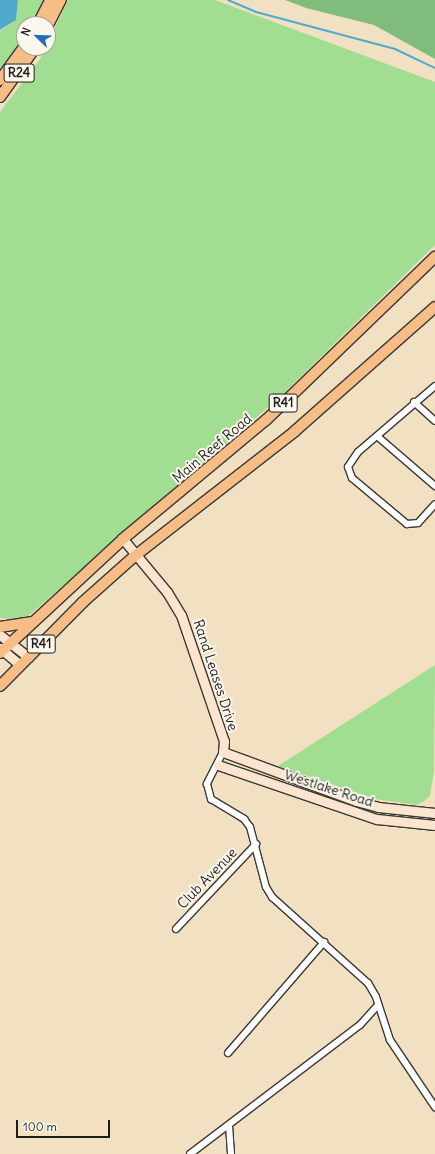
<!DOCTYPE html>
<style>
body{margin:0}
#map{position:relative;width:435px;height:1154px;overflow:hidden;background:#f1e0c1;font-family:Delius,sans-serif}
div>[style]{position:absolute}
.green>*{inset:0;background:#a1de92}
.forest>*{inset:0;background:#80bd7c}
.water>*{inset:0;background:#50aace}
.stream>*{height:2px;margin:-1px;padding:0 1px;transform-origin:1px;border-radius:1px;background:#50aace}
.roads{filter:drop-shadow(1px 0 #3c3935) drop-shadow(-1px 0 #3c3935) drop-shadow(0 1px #3c3935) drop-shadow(0 -1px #3c3935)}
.street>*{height:6px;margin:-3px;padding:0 3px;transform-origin:3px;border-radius:3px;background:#fff}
.secondary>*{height:9px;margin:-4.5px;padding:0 4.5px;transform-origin:4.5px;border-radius:4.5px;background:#fbe5cf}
.primary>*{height:10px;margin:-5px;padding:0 5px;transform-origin:5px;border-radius:5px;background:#f6be86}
span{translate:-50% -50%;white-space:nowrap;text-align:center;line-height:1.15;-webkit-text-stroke:4px #fbf7ec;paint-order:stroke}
.shield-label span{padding:1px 3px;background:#fbf7ec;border:1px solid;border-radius:3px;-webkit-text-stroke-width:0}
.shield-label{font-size:13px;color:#1c1c1c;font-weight:700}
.street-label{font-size:14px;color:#1c1c1c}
.north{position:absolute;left:16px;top:16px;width:40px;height:40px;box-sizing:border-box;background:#fbf7ec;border:1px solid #a29f99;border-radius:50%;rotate:293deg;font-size:11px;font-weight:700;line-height:16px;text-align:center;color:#1c1c1c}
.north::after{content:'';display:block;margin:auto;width:14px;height:18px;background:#1f6fb2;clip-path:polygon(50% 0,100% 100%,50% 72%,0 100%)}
.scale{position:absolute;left:16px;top:1120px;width:94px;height:18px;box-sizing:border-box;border:2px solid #1c1c1c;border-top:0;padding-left:5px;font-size:12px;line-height:14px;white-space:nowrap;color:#1c1c1c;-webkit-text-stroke:3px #fbf7ec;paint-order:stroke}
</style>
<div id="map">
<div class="green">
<i style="clip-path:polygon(18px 0,44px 0,33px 24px,24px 24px,24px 37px,0 69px,0 31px,16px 20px)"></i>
<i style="clip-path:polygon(68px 0,215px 0,435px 82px,435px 245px,281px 396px,28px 616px,18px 620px,0 618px,0 112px,40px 59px,45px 48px,48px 48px,48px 42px)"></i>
<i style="clip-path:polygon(435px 665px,434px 771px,430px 796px,424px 801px,417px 805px,375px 799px,278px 766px)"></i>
</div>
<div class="forest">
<i style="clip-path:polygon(285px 0,435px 0,435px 59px,374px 25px,306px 8px)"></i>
</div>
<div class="water">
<i style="clip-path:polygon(0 0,18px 0,16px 20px,0 30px)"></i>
</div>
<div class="stream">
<i style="left:228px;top:0;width:30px;rotate:23deg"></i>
<i style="left:256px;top:12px;width:144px;rotate:14.9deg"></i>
<i style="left:395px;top:49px;width:44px;rotate:25.4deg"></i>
</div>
<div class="roads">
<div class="street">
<i style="left:435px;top:386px;width:101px;rotate:139.4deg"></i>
<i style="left:358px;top:452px;width:18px;rotate:124deg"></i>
<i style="left:348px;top:467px;width:12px;rotate:70deg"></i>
<i style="left:352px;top:478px;width:72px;rotate:39.9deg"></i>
<i style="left:407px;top:524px;width:11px;rotate:-5deg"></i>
<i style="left:418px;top:523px;width:25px;rotate:-48deg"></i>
<i style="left:414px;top:402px;width:28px;rotate:42deg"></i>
<i style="left:377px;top:436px;width:77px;rotate:40.8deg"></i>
<i style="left:223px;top:752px;width:36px;rotate:117deg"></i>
<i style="left:207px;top:784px;width:16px;rotate:75deg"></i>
<i style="left:211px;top:799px;width:39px;rotate:31deg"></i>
<i style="left:244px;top:819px;width:10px;rotate:53deg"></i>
<i style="left:250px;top:827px;width:62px;rotate:75.1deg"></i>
<i style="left:266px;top:887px;width:12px;rotate:59deg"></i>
<i style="left:272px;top:897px;width:129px;rotate:41.9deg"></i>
<i style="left:368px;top:983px;width:16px;rotate:60deg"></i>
<i style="left:376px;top:997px;width:45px;rotate:72deg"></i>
<i style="left:390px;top:1040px;width:81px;rotate:56.1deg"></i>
<i style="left:176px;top:929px;width:117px;rotate:-46.7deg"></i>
<i style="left:228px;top:1053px;width:147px;rotate:-49.1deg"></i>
<i style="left:229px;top:1125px;width:29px;rotate:86deg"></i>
<i style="left:190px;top:1154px;width:213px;rotate:-37.2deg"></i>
<i style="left:360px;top:1025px;width:27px;rotate:-48deg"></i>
</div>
<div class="secondary">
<i style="left:123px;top:539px;width:69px;rotate:50.3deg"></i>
<i style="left:167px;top:592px;width:27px;rotate:59deg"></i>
<i style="left:181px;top:615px;width:133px;rotate:71.2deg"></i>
<i style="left:224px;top:741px;width:11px;rotate:95deg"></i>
<i style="left:223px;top:752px;width:142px;rotate:20.2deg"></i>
<i style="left:356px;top:801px;width:23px;rotate:15deg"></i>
<i style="left:378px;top:807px;width:57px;rotate:6deg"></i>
<i style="left:0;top:635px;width:36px;rotate:38deg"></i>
<i style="left:0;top:648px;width:26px;rotate:40deg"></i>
<i style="left:218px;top:765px;width:168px;rotate:18.8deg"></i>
<i style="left:377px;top:819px;width:58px;rotate:5.9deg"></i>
</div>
<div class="primary">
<i style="left:38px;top:24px;width:27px;rotate:-63deg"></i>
<i style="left:48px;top:25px;width:28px;rotate:-63deg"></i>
<i style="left:0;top:80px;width:41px;rotate:-54deg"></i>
<i style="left:0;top:97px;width:60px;rotate:-54.5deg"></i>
<i style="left:0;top:627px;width:31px;rotate:-9deg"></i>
<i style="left:0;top:653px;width:168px;rotate:-42.8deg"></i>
<i style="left:123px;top:539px;width:186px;rotate:-39.8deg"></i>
<i style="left:266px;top:420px;width:235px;rotate:-44deg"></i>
<i style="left:0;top:686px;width:118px;rotate:-45.3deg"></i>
<i style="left:83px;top:602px;width:71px;rotate:-41.6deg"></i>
<i style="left:136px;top:555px;width:202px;rotate:-37.9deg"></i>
<i style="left:295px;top:431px;width:187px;rotate:-41.5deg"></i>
</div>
</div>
<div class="shield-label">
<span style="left:19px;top:73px">R24</span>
<span style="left:283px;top:403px">R41</span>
<span style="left:41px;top:644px">R41</span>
</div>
<div class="street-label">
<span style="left:212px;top:448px;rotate:-40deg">Main Reef Road</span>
<span style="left:216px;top:675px;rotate:72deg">Rand Leases Drive</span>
<span style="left:329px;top:788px;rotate:18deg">Westlake Road</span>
<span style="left:207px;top:878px;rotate:-46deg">Club Avenue</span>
</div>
<div class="north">N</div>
<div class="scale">100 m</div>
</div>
